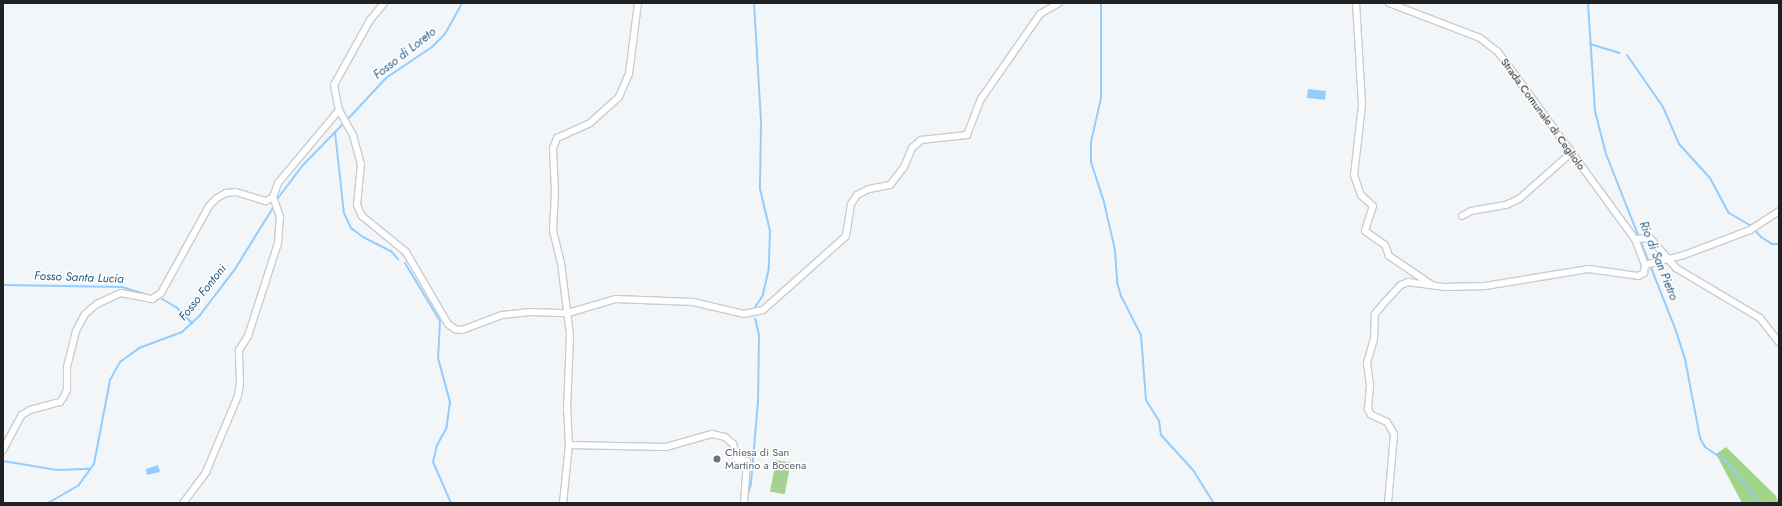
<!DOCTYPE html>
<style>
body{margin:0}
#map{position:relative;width:1782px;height:506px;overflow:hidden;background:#f3f6f9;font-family:Jost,sans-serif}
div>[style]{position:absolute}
.green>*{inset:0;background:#a6d291;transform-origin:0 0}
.forest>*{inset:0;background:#a1d487}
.water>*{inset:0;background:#92cdff;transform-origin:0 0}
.stream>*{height:2px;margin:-1px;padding:0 1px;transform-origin:1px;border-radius:1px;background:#92cdff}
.roads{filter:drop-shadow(1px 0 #cacccf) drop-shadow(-1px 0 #cacccf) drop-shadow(0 1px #cacccf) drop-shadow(0 -1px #cacccf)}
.minor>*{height:6px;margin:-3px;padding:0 3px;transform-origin:3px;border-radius:3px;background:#fff}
.dots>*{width:11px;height:11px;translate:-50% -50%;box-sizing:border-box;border:2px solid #fff;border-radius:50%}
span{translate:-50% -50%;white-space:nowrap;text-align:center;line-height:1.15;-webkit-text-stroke:3px #fff;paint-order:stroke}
.street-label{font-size:11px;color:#202122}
.worship-label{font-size:11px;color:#5b616d}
.left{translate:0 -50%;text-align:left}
.water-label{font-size:12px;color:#245a83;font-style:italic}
.frame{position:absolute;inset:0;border:4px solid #202122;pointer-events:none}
</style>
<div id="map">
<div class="green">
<i style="left:776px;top:460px;width:15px;height:32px;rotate:11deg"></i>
</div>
<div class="forest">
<i style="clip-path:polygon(1726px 447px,1775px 495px,1779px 503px,1742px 503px,1716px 454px)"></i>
</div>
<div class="water">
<i style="left:1308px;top:89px;width:18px;height:9px;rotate:6deg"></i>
<i style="clip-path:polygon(158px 465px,160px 472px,147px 475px,146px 469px)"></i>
</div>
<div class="stream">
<i style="left:754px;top:3px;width:119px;rotate:86.6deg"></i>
<i style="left:761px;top:122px;width:67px;rotate:90.9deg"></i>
<i style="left:760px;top:189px;width:43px;rotate:76.6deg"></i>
<i style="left:770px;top:231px;width:37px;rotate:92deg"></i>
<i style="left:769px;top:268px;width:28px;rotate:103deg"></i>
<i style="left:763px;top:295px;width:17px;rotate:123deg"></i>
<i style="left:1101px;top:3px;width:95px;rotate:90deg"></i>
<i style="left:1101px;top:98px;width:45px;rotate:102.8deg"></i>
<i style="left:1091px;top:142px;width:20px;rotate:90deg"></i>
<i style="left:1091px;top:162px;width:38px;rotate:72deg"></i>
<i style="left:1103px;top:198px;width:53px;rotate:77deg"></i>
<i style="left:1115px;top:250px;width:32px;rotate:86deg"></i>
<i style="left:1117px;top:282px;width:15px;rotate:74deg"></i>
<i style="left:1121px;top:296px;width:44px;rotate:62.9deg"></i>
<i style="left:1141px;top:335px;width:65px;rotate:85.6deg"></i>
<i style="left:1146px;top:400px;width:25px;rotate:58deg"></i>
<i style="left:1159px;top:421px;width:14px;rotate:82deg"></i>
<i style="left:1161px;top:435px;width:47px;rotate:47.6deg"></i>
<i style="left:1193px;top:470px;width:39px;rotate:58deg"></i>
<i style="left:1588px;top:3px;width:108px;rotate:86.3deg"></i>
<i style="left:1595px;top:111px;width:44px;rotate:75.7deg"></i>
<i style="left:1606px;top:154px;width:187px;rotate:68.4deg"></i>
<i style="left:1675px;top:328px;width:33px;rotate:72deg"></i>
<i style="left:1685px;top:359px;width:80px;rotate:79.2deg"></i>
<i style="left:1700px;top:438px;width:10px;rotate:61deg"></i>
<i style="left:1705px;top:447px;width:27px;rotate:34deg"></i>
<i style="left:1727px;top:462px;width:53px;rotate:51.2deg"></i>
<i style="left:1590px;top:44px;width:31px;rotate:17deg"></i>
<i style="left:1627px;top:55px;width:63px;rotate:55.3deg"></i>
<i style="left:1663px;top:107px;width:40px;rotate:66.6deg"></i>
<i style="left:1679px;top:144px;width:46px;rotate:47.6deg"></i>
<i style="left:1710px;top:178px;width:40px;rotate:62deg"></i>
<i style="left:1729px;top:213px;width:24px;rotate:30deg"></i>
<i style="left:1750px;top:225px;width:16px;rotate:47deg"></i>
<i style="left:1761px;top:237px;width:13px;rotate:32deg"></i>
<i style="left:1772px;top:244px;width:7px"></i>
<i style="left:347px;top:120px;width:57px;rotate:-47.1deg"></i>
<i style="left:386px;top:78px;width:55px;rotate:-34deg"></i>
<i style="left:432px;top:47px;width:18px;rotate:-45deg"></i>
<i style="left:445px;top:34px;width:35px;rotate:-61deg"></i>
<i style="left:335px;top:132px;width:81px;rotate:83.7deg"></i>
<i style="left:344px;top:213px;width:17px;rotate:65deg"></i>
<i style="left:351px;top:228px;width:15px;rotate:37deg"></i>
<i style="left:363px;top:237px;width:31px;rotate:27deg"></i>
<i style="left:391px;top:251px;width:11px;rotate:49deg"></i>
<i style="left:278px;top:198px;width:41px;rotate:-52.9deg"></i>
<i style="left:303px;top:165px;width:59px;rotate:-45.7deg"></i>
<i style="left:405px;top:263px;width:68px;rotate:58.9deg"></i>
<i style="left:440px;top:321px;width:37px;rotate:93deg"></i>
<i style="left:438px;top:358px;width:46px;rotate:74.7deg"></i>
<i style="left:450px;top:402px;width:27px;rotate:98deg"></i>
<i style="left:446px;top:429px;width:18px;rotate:119deg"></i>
<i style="left:437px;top:445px;width:17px;rotate:103deg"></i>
<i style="left:433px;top:462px;width:45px;rotate:66.3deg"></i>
<i style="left:3px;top:285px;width:119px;rotate:1deg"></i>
<i style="left:122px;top:287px;width:27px;rotate:17deg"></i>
<i style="left:162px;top:299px;width:16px;rotate:30deg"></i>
<i style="left:176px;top:307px;width:23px;rotate:45deg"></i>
<i style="left:3px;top:461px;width:55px;rotate:9.5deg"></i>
<i style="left:57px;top:470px;width:33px;rotate:-2deg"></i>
<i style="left:746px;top:501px;width:19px;rotate:-74deg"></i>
<i style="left:751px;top:483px;width:81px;rotate:-85.1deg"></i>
<i style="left:758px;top:402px;width:67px;rotate:-89.1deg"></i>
<i style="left:759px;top:335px;width:17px;rotate:-103deg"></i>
<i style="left:48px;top:503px;width:34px;rotate:-30deg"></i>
<i style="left:78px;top:486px;width:27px;rotate:-54deg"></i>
<i style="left:94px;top:464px;width:86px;rotate:-79.2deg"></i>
<i style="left:110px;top:380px;width:21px;rotate:-61deg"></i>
<i style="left:120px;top:362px;width:24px;rotate:-36deg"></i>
<i style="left:139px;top:348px;width:46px;rotate:-20.4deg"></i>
<i style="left:182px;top:332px;width:25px;rotate:-43deg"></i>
<i style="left:200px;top:315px;width:58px;rotate:-52.7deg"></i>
<i style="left:235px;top:269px;width:74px;rotate:-58.2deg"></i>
</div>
<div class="roads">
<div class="minor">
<i style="left:384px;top:3px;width:22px;rotate:129deg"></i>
<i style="left:370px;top:20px;width:74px;rotate:119deg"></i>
<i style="left:334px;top:85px;width:25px;rotate:79deg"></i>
<i style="left:339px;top:110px;width:29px;rotate:61deg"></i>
<i style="left:353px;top:135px;width:30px;rotate:75deg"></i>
<i style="left:361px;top:164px;width:41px;rotate:95.6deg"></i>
<i style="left:357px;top:205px;width:12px;rotate:66deg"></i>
<i style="left:362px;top:216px;width:57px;rotate:39.3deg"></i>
<i style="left:406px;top:252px;width:83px;rotate:59.7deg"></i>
<i style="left:448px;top:324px;width:9px;rotate:36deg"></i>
<i style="left:455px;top:329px;width:7px;rotate:8deg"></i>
<i style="left:462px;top:330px;width:43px;rotate:-20.6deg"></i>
<i style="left:502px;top:315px;width:28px;rotate:-6deg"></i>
<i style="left:530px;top:312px;width:38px;rotate:2deg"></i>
<i style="left:568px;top:313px;width:50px;rotate:-16.3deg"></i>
<i style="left:616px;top:299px;width:77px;rotate:2.2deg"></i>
<i style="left:693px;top:302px;width:52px;rotate:13.2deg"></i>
<i style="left:744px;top:314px;width:19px;rotate:-12deg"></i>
<i style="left:763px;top:310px;width:111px;rotate:-41.7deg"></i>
<i style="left:846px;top:236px;width:32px;rotate:-81deg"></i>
<i style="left:851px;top:204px;width:11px;rotate:-56deg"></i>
<i style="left:857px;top:195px;width:13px;rotate:-27deg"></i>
<i style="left:869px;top:189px;width:21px;rotate:-11deg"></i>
<i style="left:890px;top:185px;width:23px;rotate:-52deg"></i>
<i style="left:904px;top:167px;width:21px;rotate:-67deg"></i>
<i style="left:912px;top:148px;width:12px;rotate:-42deg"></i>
<i style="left:921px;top:140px;width:46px;rotate:-6.2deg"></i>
<i style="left:967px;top:135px;width:39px;rotate:-69deg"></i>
<i style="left:981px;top:99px;width:103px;rotate:-55.2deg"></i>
<i style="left:1040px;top:14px;width:22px;rotate:-30deg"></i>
<i style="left:1356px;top:3px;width:102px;rotate:86.6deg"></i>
<i style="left:1362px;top:105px;width:70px;rotate:96.5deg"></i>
<i style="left:1354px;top:175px;width:21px;rotate:71deg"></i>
<i style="left:1361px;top:195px;width:16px;rotate:43deg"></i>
<i style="left:1373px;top:206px;width:26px;rotate:108deg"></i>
<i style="left:1365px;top:231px;width:24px;rotate:35deg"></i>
<i style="left:1385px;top:245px;width:12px;rotate:70deg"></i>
<i style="left:1389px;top:256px;width:52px;rotate:34deg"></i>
<i style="left:1389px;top:3px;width:97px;rotate:21deg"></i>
<i style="left:1480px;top:38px;width:23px;rotate:38deg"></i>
<i style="left:1498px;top:52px;width:232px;rotate:53.8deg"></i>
<i style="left:1635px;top:239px;width:15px;rotate:-4deg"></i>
<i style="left:1650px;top:238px;width:40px;rotate:49deg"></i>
<i style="left:1676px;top:268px;width:98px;rotate:30.8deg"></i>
<i style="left:1760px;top:318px;width:31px;rotate:52deg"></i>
<i style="left:1462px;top:216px;width:10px;rotate:-29deg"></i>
<i style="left:1471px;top:211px;width:36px;rotate:-10deg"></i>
<i style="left:1506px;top:205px;width:14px;rotate:-25deg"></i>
<i style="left:1519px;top:199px;width:69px;rotate:-41.5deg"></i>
<i style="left:1645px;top:265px;width:40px;rotate:-14.4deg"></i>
<i style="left:1684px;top:255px;width:71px;rotate:-20.7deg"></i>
<i style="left:1750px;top:230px;width:35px;rotate:-33deg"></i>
<i style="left:569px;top:445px;width:97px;rotate:1.2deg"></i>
<i style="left:666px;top:447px;width:48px;rotate:-15.8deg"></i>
<i style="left:712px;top:434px;width:13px;rotate:13deg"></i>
<i style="left:725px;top:437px;width:11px;rotate:41deg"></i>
<i style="left:733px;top:444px;width:16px;rotate:75deg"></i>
<i style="left:737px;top:459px;width:10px;rotate:11deg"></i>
<i style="left:747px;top:461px;width:42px;rotate:94.1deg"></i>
<i style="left:3px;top:450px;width:40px;rotate:-62deg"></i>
<i style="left:22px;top:415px;width:9px;rotate:-32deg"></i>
<i style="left:30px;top:410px;width:31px;rotate:-15deg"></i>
<i style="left:60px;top:402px;width:5px;rotate:-53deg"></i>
<i style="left:63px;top:398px;width:9px;rotate:-63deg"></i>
<i style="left:67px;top:390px;width:23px;rotate:-90deg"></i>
<i style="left:67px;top:367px;width:37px;rotate:-76deg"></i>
<i style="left:76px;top:331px;width:19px;rotate:-62deg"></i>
<i style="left:85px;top:314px;width:16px;rotate:-40deg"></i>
<i style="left:97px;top:304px;width:26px;rotate:-25deg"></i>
<i style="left:121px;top:293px;width:32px;rotate:11deg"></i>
<i style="left:152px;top:299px;width:11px;rotate:-34deg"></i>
<i style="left:161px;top:293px;width:99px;rotate:-61.1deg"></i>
<i style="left:209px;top:206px;width:11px;rotate:-45deg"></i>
<i style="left:217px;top:198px;width:10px;rotate:-29deg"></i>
<i style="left:226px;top:193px;width:10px;rotate:-6deg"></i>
<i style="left:236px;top:192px;width:31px;rotate:17deg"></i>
<i style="left:266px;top:201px;width:8px;rotate:-30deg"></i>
<i style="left:183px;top:503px;width:39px;rotate:-53deg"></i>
<i style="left:206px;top:472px;width:82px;rotate:-67.2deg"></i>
<i style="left:238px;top:396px;width:13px;rotate:-81deg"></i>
<i style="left:240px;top:383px;width:33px;rotate:-92deg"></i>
<i style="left:239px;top:350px;width:17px;rotate:-57deg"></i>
<i style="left:248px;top:336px;width:98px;rotate:-72.1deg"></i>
<i style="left:278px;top:243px;width:26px;rotate:-86deg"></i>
<i style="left:280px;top:217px;width:21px;rotate:-109deg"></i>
<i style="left:273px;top:197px;width:15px;rotate:-70deg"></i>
<i style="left:278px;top:183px;width:95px;rotate:-50.1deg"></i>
<i style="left:563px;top:503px;width:58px;rotate:-84.1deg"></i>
<i style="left:569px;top:445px;width:35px;rotate:-93deg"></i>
<i style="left:567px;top:410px;width:75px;rotate:-87.7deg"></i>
<i style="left:570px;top:335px;width:73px;rotate:-97.1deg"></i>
<i style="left:561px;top:263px;width:33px;rotate:-104deg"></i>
<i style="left:553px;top:231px;width:40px;rotate:-87.1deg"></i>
<i style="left:555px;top:191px;width:43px;rotate:-92.7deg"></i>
<i style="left:553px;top:148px;width:11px;rotate:-68deg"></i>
<i style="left:557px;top:138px;width:36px;rotate:-24deg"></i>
<i style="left:590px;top:123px;width:39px;rotate:-42deg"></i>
<i style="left:619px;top:97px;width:25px;rotate:-67deg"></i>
<i style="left:629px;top:74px;width:72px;rotate:-82.8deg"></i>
<i style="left:1388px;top:503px;width:69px;rotate:-85deg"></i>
<i style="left:1394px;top:434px;width:14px;rotate:-120deg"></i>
<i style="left:1387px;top:422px;width:17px;rotate:-156deg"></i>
<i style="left:1371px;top:415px;width:7px;rotate:-117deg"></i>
<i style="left:1368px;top:409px;width:24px;rotate:-85deg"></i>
<i style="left:1370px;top:385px;width:22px;rotate:-98deg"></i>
<i style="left:1367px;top:363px;width:25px;rotate:-74deg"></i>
<i style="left:1374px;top:339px;width:25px;rotate:-88deg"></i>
<i style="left:1375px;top:314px;width:13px;rotate:-51deg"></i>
<i style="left:1383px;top:304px;width:26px;rotate:-47deg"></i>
<i style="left:1401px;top:285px;width:8px;rotate:-23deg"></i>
<i style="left:1408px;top:282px;width:37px;rotate:8deg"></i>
<i style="left:1445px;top:287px;width:40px;rotate:-1.4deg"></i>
<i style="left:1485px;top:286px;width:105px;rotate:-9.3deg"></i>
<i style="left:1589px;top:269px;width:49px;rotate:8.1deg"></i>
<i style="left:1638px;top:276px;width:7px;rotate:-27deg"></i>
<i style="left:1644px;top:273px;width:8px;rotate:-83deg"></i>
<i style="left:1645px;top:265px;width:28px;rotate:-111deg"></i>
</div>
</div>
<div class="dots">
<i style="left:717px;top:459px;background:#6b7280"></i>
</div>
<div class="street-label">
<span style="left:1543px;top:114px;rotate:54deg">Strada Comunale di Cegliolo</span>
</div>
<div class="worship-label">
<span class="left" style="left:725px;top:459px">Chiesa di San<br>Martino a Bocena</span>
</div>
<div class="water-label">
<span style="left:405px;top:54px;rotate:-38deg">Fosso di Loreto</span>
<span style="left:1658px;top:261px;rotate:68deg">Rio di San Pietro</span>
<span style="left:79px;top:278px;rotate:2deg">Fosso Santa Lucia</span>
<span style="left:203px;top:293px;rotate:-51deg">Fosso Fontoni</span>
</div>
<div class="frame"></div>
</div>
